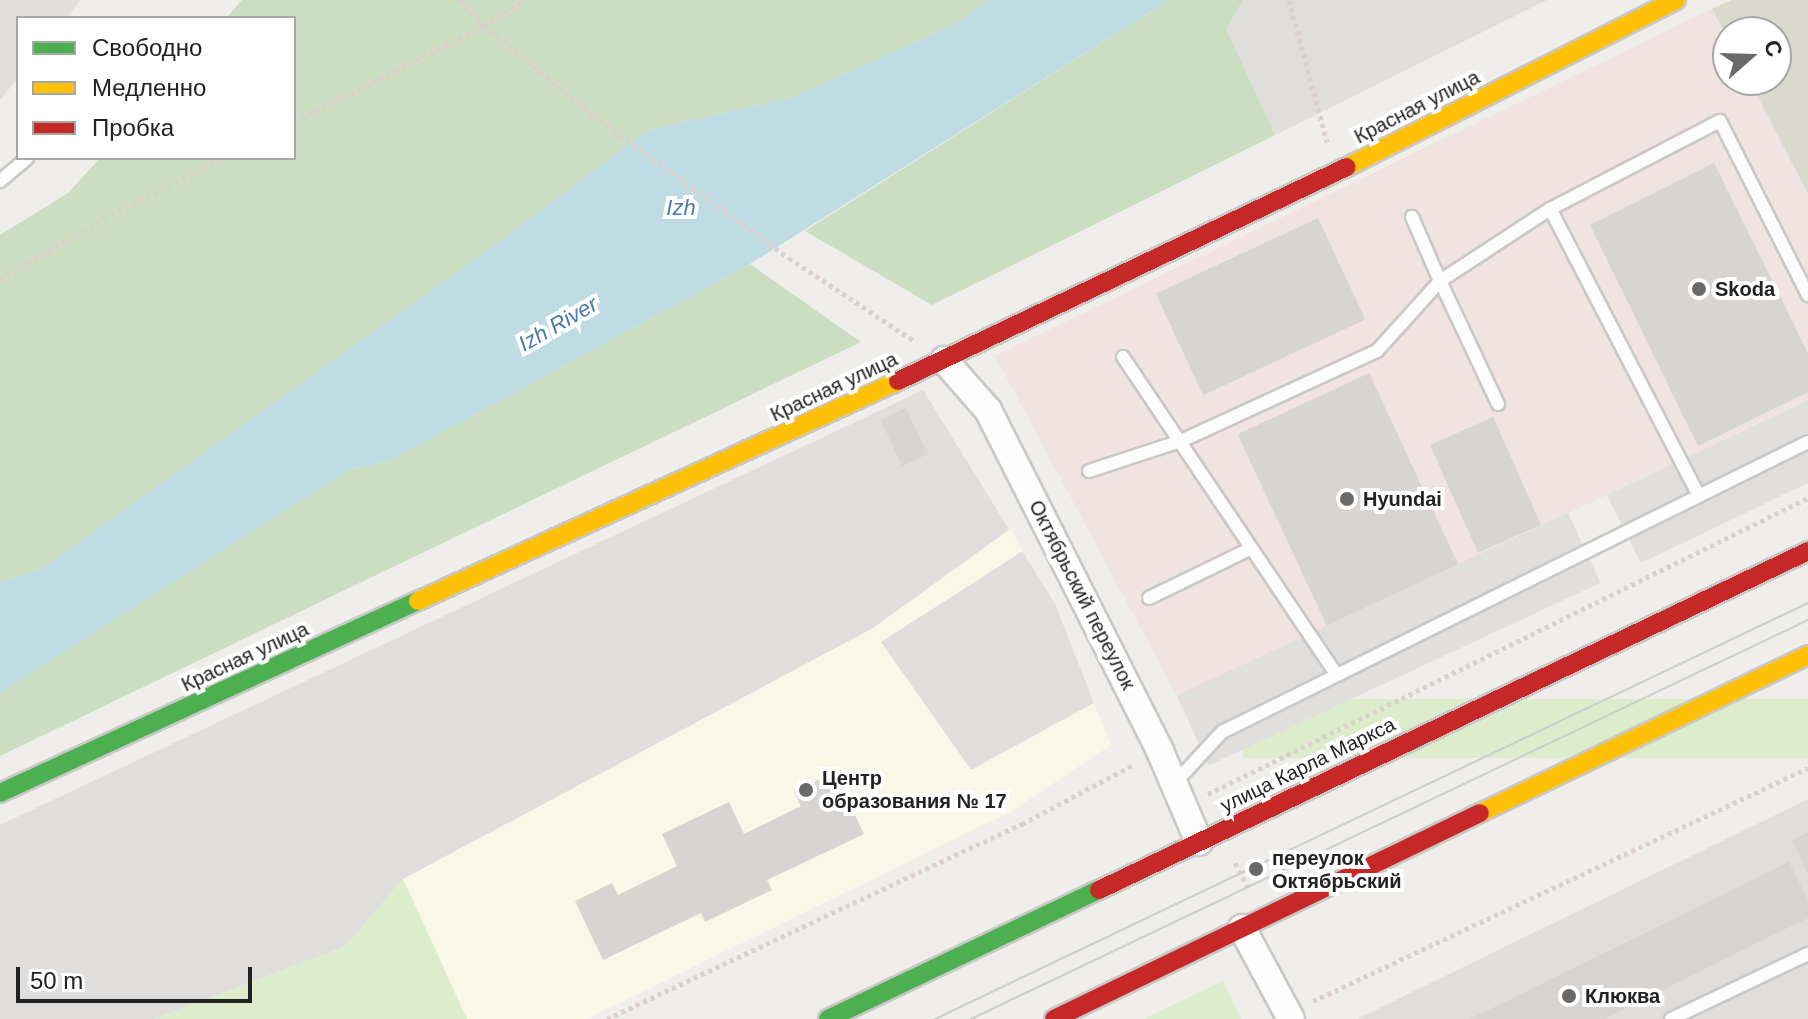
<!DOCTYPE html>
<meta charset="utf-8">
<style>
body{margin:0}
#map{position:relative;width:1808px;height:1019px;overflow:hidden;background:#f0eeeb;font-family:Helvetica,sans-serif}
div>[style]{position:absolute}
.residential>*{inset:0;background:#dfdedc}
.commercial>*{inset:0;background:#f1e3e1}
.education>*{inset:0;background:#f8f7e8}
.construction>*{inset:0;background:#d9d9cd}
.grass>*{inset:0;background:#ddeccb;transform-origin:0 0}
.forest>*{inset:0;background:#cbdec1}
.parking>*{inset:0;background:#e0dfde;transform-origin:0 0}
.water>*{inset:0;background:#bfdbe3}
.building>*{inset:0;background:#d7d4d2;transform-origin:0 0}
.path>*{height:5px;margin-top:-2.5px;transform-origin:0;background:repeating-linear-gradient(90deg,#dccecd 0 4px,transparent 0 8px)}
.roads{filter:drop-shadow(2px 0 #c9c8c7) drop-shadow(-2px 0 #c9c8c7) drop-shadow(0 2px #c9c8c7) drop-shadow(0 -2px #c9c8c7)}
.lane>*{height:12px;margin:-6px;padding:0 6px;transform-origin:6px;border-radius:6px;background:#fdfcfc}
.street>*{height:26px;margin:-13px;padding:0 13px;transform-origin:13px;border-radius:13px;background:#fdfcfc}
.fast>*{height:18px;margin:-9px;padding:0 9px;transform-origin:9px;border-radius:9px;background:#4caf50}
.slow>*{height:18px;margin:-9px;padding:0 9px;transform-origin:9px;border-radius:9px;background:#ffc107}
.jam>*{height:18px;margin:-9px;padding:0 9px;transform-origin:9px;border-radius:9px;background:#c62828}
.tram>*{height:2px;margin:-1px;padding:0 1px;transform-origin:1px;border-radius:1px;background:#ccc}
.dots>*{width:22px;height:22px;translate:-50% -50%;box-sizing:border-box;border:4px solid #fff;border-radius:50%}
span{translate:-50% -50%;white-space:nowrap;text-align:center;line-height:1.15;-webkit-text-stroke:8px #fff;paint-order:stroke}
.street-label{font-size:20px;color:#222}
.poi-label{font-size:20px;color:#222;font-weight:700}
.left{translate:0 -50%;text-align:left}
.water-label{font-size:22px;color:#4a7aab;font-style:italic}
.legend{position:absolute;left:16px;top:16px;width:280px;height:144px;box-sizing:border-box;background:#fff;border:2px solid #a7a7a7;margin:0;padding:10px 14px;list-style:none;font-size:24px;color:#222}
.legend li{display:flex;align-items:center;gap:16px;height:40px}
.legend b{width:40px;border:2px solid #a7a7a7}
.north{position:absolute;left:1712px;top:16px;width:80px;height:80px;box-sizing:border-box;background:#fff;border:2px solid #a7a7a7;border-radius:50%;rotate:70deg;font-size:22px;font-weight:700;line-height:32px;text-align:center;color:#222}
.north::after{content:'';display:block;margin:auto;width:28px;height:36px;background:#6a6968;clip-path:polygon(50% 0,100% 100%,50% 72%,0 100%)}
.scale{position:absolute;left:16px;top:967px;width:236px;height:36px;box-sizing:border-box;border:4px solid #222;border-top:0;padding-left:10px;font-size:24px;line-height:28px;white-space:nowrap;color:#222;-webkit-text-stroke:6px #fff;paint-order:stroke}
</style>
<div id="map">
<div class="residential">
<i style="clip-path:polygon(1243px 0,1547px 0,1275px 135px,1225px 29px)"></i>
<i style="clip-path:polygon(923px 390px,1055px 604px,1094px 703px,971px 770px,881px 642px,403px 879px,346px 946px,154px 1019px,0 1019px,0 825px)"></i>
<i style="clip-path:polygon(1808px 799px,1808px 1019px,1357px 1019px)"></i>
</div>
<div class="commercial">
<i style="clip-path:polygon(1712px 9px,1728px 40px,1728px 80px,1749px 80px,1808px 194px,1808px 400px,1178px 698px,995px 356px)"></i>
</div>
<div class="education">
<i style="clip-path:polygon(1010px 529px,1023px 551px,881px 642px,971px 770px,1094px 703px,1111px 745px,1012px 811px,587px 1019px,467px 1019px,403px 879px,873px 628px)"></i>
</div>
<div class="construction">
<i style="clip-path:polygon(1731px 0,1808px 0,1808px 194px,1749px 80px,1776px 80px,1776px 32px,1728px 32px,1728px 39px,1712px 9px)"></i>
</div>
<div class="grass">
<i style="left:1808px;top:699px;width:59px;height:565px;rotate:90deg"></i>
<i style="clip-path:polygon(403px 879px,467px 1019px,154px 1019px,346px 946px)"></i>
<i style="clip-path:polygon(1223px 981px,1241px 1019px,1143px 1019px)"></i>
</div>
<div class="forest">
<i style="clip-path:polygon(242px 0,989px 0,955px 24px,791px 98px,648px 130px,503px 239px,43px 568px,0 582px,0 235px,68px 193px,100px 158px,294px 158px,294px 18px,226px 18px)"></i>
<i style="clip-path:polygon(1169px 0,1243px 0,1226px 29px,1275px 135px,932px 305px,805px 231px)"></i>
<i style="clip-path:polygon(750px 264px,861px 342px,0 756px,0 693px,58px 654px,350px 469px,390px 461px)"></i>
</div>
<div class="parking">
<i style="clip-path:polygon(0 0,81px 0,66px 18px,18px 18px,18px 78px,0 100px)"></i>
<i style="clip-path:polygon(1808px 400px,1808px 483px,1641px 563px,1607px 495px)"></i>
<i style="left:1568px;top:513px;width:77px;height:432px;rotate:65deg"></i>
</div>
<div class="water">
<i style="clip-path:polygon(989px 0,1169px 0,750px 264px,390px 461px,350px 469px,0 693px,0 582px,43px 568px,503px 239px,648px 130px,791px 98px,955px 24px)"></i>
</div>
<div class="building">
<i style="clip-path:polygon(1714px 163px,1808px 353px,1808px 392px,1698px 446px,1590px 225px)"></i>
<i style="left:1318px;top:218px;width:112px;height:179px;rotate:65deg"></i>
<i style="left:1369px;top:373px;width:211px;height:145px;rotate:65deg"></i>
<i style="left:906px;top:408px;width:51px;height:28px;rotate:65deg"></i>
<i style="left:1493px;top:417px;width:118px;height:69px;rotate:66deg"></i>
<i style="clip-path:polygon(834px 772px,864px 834px,767px 880px,772px 890px,705px 922px,701px 913px,603px 960px,575px 901px,612px 883px,618px 895px,677px 866px,662px 834px,729px 802px,744px 834px,801px 806px,794px 792px)"></i>
<i style="clip-path:polygon(1808px 833px,1808px 874px,1792px 840px)"></i>
<i style="clip-path:polygon(1789px 862px,1808px 900px,1808px 918px,1604px 1019px,1470px 1019px)"></i>
</div>
<div class="path">
<i style="left:460px;top:0;width:35px;rotate:47deg"></i>
<i style="left:484px;top:26px;width:142px;rotate:39.3deg"></i>
<i style="left:594px;top:116px;width:241px;rotate:36.1deg"></i>
<i style="left:789px;top:258px;width:149px;rotate:33.5deg"></i>
<i style="left:1289px;top:0;width:147px;rotate:75deg"></i>
<i style="left:294px;top:122px;width:213px;rotate:-26.8deg"></i>
<i style="left:484px;top:26px;width:48px;rotate:-33deg"></i>
<i style="left:0;top:280px;width:121px;rotate:-30.4deg"></i>
<i style="left:104px;top:219px;width:135px;rotate:-26.9deg"></i>
<i style="left:1208px;top:794px;width:669px;rotate:-26.26deg"></i>
<i style="left:1235px;top:863px;width:26px;rotate:62deg"></i>
<i style="left:1313px;top:1001px;width:547px;rotate:-25.21deg"></i>
<i style="left:607px;top:1019px;width:459px;rotate:-25.2deg"></i>
<i style="left:1022px;top:824px;width:128px;rotate:-28deg"></i>
</div>
<div class="roads">
<div class="lane">
<i style="left:0;top:181px;width:35px;rotate:-40deg"></i>
<i style="left:1123px;top:357px;width:383px;rotate:56.1deg"></i>
<i style="left:1498px;top:404px;width:136px;rotate:-115.2deg"></i>
<i style="left:1440px;top:281px;width:131px;rotate:-33.2deg"></i>
<i style="left:1089px;top:471px;width:97px;rotate:-18.1deg"></i>
<i style="left:1181px;top:441px;width:216px;rotate:-24.7deg"></i>
<i style="left:1377px;top:351px;width:94px;rotate:-48deg"></i>
<i style="left:1440px;top:281px;width:70px;rotate:-113.6deg"></i>
<i style="left:1699px;top:496px;width:323px;rotate:-117.4deg"></i>
<i style="left:1550px;top:209px;width:191px;rotate:-27.4deg"></i>
<i style="left:1720px;top:121px;width:195px;rotate:63.2deg"></i>
<i style="left:1149px;top:598px;width:114px;rotate:-25.9deg"></i>
<i style="left:1174px;top:784px;width:71px;rotate:-47.3deg"></i>
<i style="left:1222px;top:732px;width:654px;rotate:-26.33deg"></i>
<i style="left:1671px;top:1019px;width:152px;rotate:-25.4deg"></i>
</div>
<div class="street">
<i style="left:944px;top:360px;width:67px;rotate:48.7deg"></i>
<i style="left:988px;top:410px;width:382px;rotate:63.2deg"></i>
<i style="left:1160px;top:751px;width:99px;rotate:66.8deg"></i>
<i style="left:1242px;top:928px;width:103px;rotate:61.7deg"></i>
</div>
<div class="fast">
<i style="left:0;top:793px;width:460px;rotate:-24.7deg"></i>
<i style="left:828px;top:1019px;width:300px;rotate:-25.5deg"></i>
</div>
<div class="slow">
<i style="left:1347px;top:167px;width:369px;rotate:-26.9deg"></i>
<i style="left:418px;top:601px;width:528px;rotate:-24.62deg"></i>
<i style="left:1480px;top:813px;width:364px;rotate:-25.7deg"></i>
</div>
<div class="jam">
<i style="left:898px;top:381px;width:497px;rotate:-25.5deg"></i>
<i style="left:1099px;top:890px;width:786px;rotate:-25.55deg"></i>
<i style="left:1054px;top:1019px;width:473px;rotate:-25.8deg"></i>
</div>
</div>
<div class="tram">
<i style="left:935px;top:1019px;width:967px;rotate:-25.48deg"></i>
<i style="left:971px;top:1019px;width:927px;rotate:-25.49deg"></i>
</div>
<div class="dots">
<i style="left:1699px;top:289px;background:#6a6968"></i>
<i style="left:1347px;top:499px;background:#6a6968"></i>
<i style="left:806px;top:790px;background:#6a6968"></i>
<i style="left:1256px;top:869px;background:#6a6968"></i>
<i style="left:1569px;top:996px;background:#6a6968"></i>
</div>
<div class="street-label">
<span style="left:1417px;top:107px;rotate:-27deg">Красная улица</span>
<span style="left:834px;top:387px;rotate:-25deg">Красная улица</span>
<span style="left:1082px;top:595px;rotate:63deg">Октябрьский переулок</span>
<span style="left:245px;top:657px;rotate:-25deg">Красная улица</span>
<span style="left:1308px;top:765px;rotate:-26deg">улица Карла Маркса</span>
</div>
<div class="poi-label">
<span class="left" style="left:1715px;top:289px">Skoda</span>
<span class="left" style="left:1363px;top:499px">Hyundai</span>
<span class="left" style="left:822px;top:790px">Центр<br>образования № 17</span>
<span class="left" style="left:1272px;top:870px">переулок<br>Октябрьский</span>
<span class="left" style="left:1585px;top:996px">Клюква</span>
</div>
<div class="water-label">
<span style="left:681px;top:208px">Izh</span>
<span style="left:558px;top:324px;rotate:-30deg">Izh River</span>
</div>
<ul class="legend">
<li><b style="height:10px;background:#4caf50"></b>Свободно</li>
<li><b style="height:10px;background:#ffc107"></b>Медленно</li>
<li><b style="height:10px;background:#c62828"></b>Пробка</li>
</ul>
<div class="north">С</div>
<div class="scale">50 m</div>
</div>
